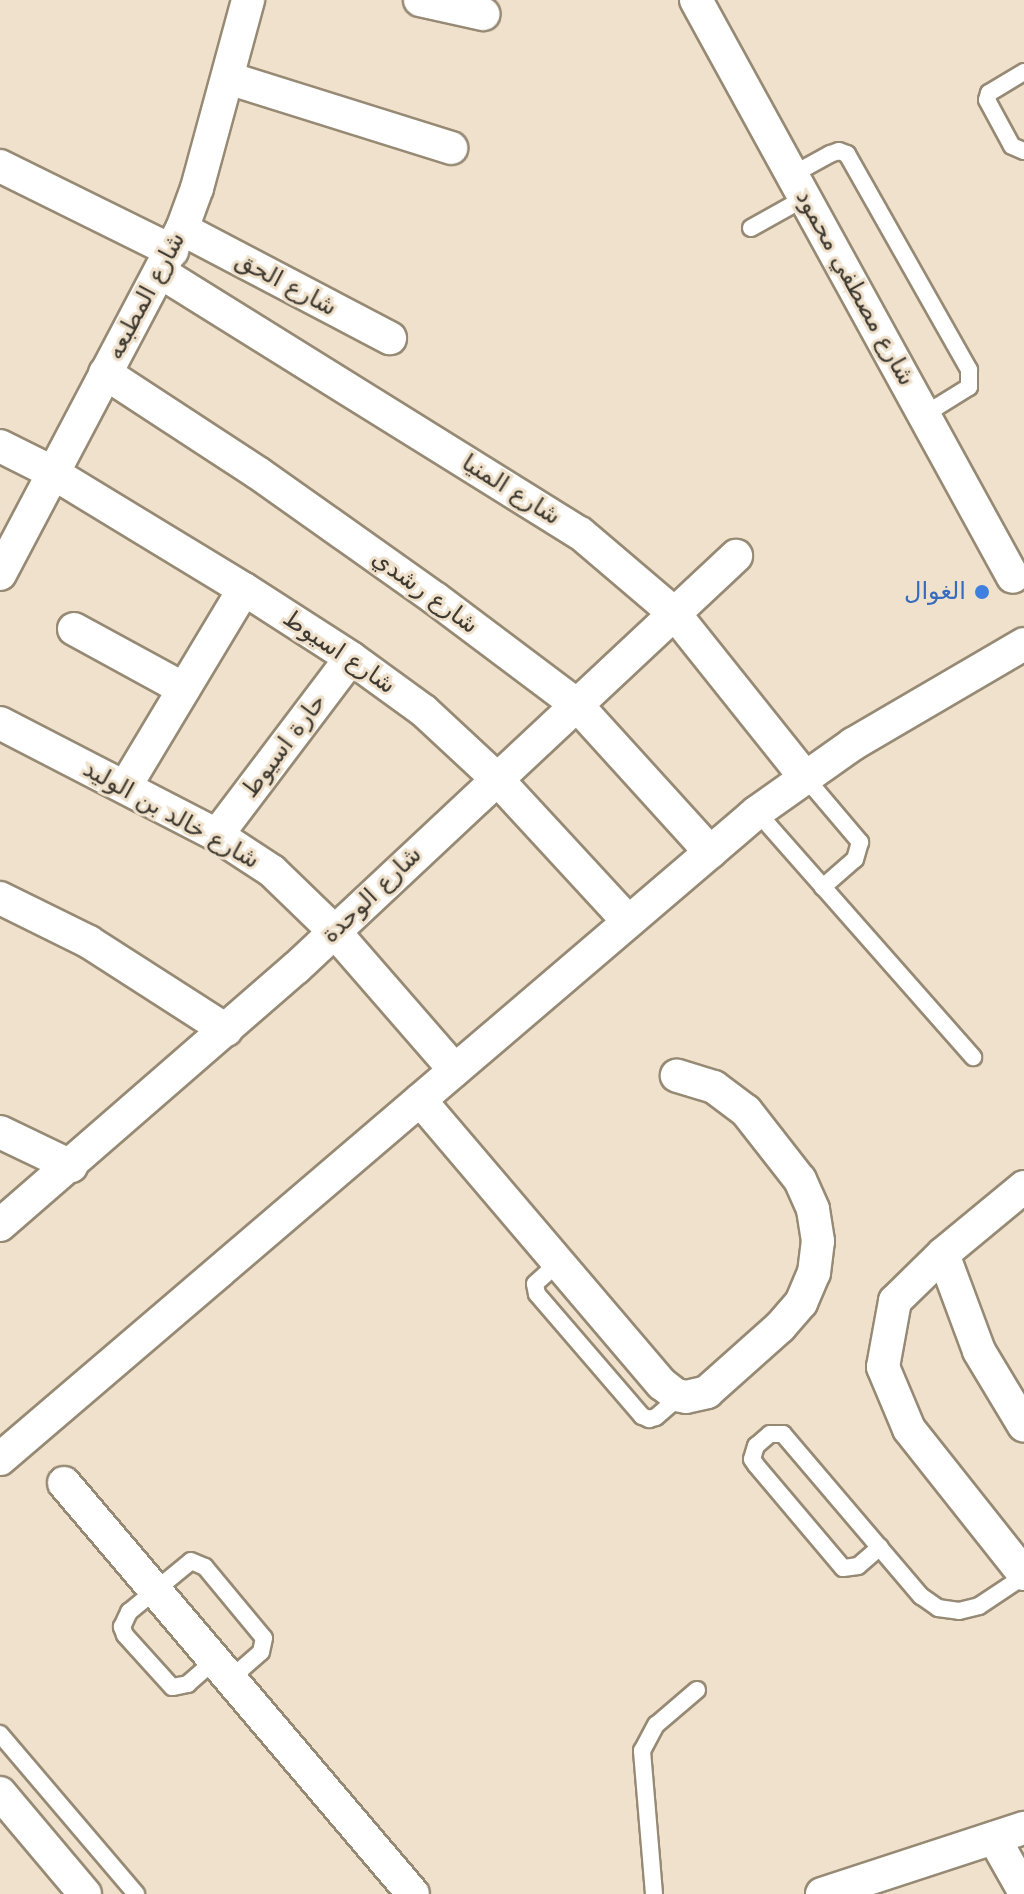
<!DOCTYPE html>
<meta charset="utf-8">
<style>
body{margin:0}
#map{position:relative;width:1024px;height:1894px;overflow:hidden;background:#efe1cb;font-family:"DejaVu Sans",Vazirmatn,sans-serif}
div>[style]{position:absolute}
.roads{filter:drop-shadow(2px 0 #978a75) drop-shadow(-2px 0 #978a75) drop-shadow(0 2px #978a75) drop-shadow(0 -2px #978a75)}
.service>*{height:16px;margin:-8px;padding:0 8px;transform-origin:8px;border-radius:8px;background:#fff}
.minor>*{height:32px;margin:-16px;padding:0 16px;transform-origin:16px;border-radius:16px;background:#fff}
.dots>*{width:22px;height:22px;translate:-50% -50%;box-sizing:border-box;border:4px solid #efe1cb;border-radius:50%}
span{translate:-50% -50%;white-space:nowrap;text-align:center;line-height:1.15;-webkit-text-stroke:6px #efe1cb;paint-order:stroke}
.street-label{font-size:24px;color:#3f3a31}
.shop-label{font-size:24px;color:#366cbe}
.right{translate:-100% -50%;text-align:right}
</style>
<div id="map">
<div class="roads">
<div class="service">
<i style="left:1024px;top:72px;width:41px;rotate:149deg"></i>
<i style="left:989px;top:93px;width:7px;rotate:106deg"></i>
<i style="left:987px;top:100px;width:52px;rotate:61.5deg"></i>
<i style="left:1012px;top:146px;width:13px;rotate:23deg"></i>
<i style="left:792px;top:175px;width:43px;rotate:-28.9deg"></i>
<i style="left:830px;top:154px;width:9px;rotate:-18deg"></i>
<i style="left:839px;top:151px;width:9px;rotate:21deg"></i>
<i style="left:847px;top:154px;width:248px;rotate:60.5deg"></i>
<i style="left:969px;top:370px;width:17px;rotate:90deg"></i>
<i style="left:969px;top:387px;width:53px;rotate:148.1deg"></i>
<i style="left:751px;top:228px;width:62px;rotate:-29.1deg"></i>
<i style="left:804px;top:776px;width:87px;rotate:49.7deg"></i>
<i style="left:860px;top:842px;width:18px;rotate:106deg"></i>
<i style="left:855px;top:859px;width:43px;rotate:138.8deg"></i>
<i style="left:757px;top:812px;width:327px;rotate:48.6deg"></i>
<i style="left:558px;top:1263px;width:31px;rotate:138deg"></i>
<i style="left:535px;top:1284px;width:10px;rotate:79deg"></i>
<i style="left:537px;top:1294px;width:161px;rotate:49.3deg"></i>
<i style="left:642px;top:1416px;width:8px;rotate:23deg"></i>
<i style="left:649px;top:1419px;width:7px;rotate:-16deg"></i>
<i style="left:656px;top:1417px;width:21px;rotate:-41deg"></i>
<i style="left:672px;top:1403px;width:9px;rotate:-63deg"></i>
<i style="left:880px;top:1547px;width:29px;rotate:139deg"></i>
<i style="left:858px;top:1566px;width:15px;rotate:172deg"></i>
<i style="left:843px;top:1568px;width:135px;rotate:-130.2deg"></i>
<i style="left:756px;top:1465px;width:7px;rotate:-124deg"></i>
<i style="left:752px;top:1459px;width:14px;rotate:-73deg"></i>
<i style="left:756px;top:1446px;width:18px;rotate:-41deg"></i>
<i style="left:770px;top:1434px;width:13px"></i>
<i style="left:783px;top:1434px;width:213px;rotate:49.6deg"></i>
<i style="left:921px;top:1596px;width:21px;rotate:35deg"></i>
<i style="left:938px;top:1608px;width:21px;rotate:8deg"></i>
<i style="left:959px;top:1611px;width:21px;rotate:-14deg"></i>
<i style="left:979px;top:1606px;width:54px;rotate:-33.7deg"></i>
<i style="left:214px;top:1661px;width:35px;rotate:139deg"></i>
<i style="left:188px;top:1684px;width:16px;rotate:169deg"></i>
<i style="left:172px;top:1687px;width:70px;rotate:-132.1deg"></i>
<i style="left:125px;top:1635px;width:9px;rotate:-111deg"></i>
<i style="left:122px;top:1627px;width:17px;rotate:-65deg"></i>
<i style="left:129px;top:1612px;width:80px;rotate:-39.4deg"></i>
<i style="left:191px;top:1561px;width:15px;rotate:23deg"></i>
<i style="left:205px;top:1567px;width:92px;rotate:50.3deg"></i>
<i style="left:264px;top:1638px;width:14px;rotate:102deg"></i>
<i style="left:261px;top:1652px;width:43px;rotate:138.8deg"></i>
<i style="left:0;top:1734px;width:210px;rotate:49.6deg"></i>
<i style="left:654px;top:1894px;width:144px;rotate:-94.8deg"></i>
<i style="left:642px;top:1751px;width:30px;rotate:-62deg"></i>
<i style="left:656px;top:1725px;width:54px;rotate:-40.5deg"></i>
</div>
<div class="minor">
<i style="left:420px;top:0;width:65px;rotate:12.5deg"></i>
<i style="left:696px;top:0;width:658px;rotate:61.22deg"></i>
<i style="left:228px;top:78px;width:234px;rotate:17.4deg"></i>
<i style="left:0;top:166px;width:192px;rotate:26.3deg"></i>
<i style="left:182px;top:229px;width:235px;rotate:27.7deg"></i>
<i style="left:160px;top:272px;width:494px;rotate:31.9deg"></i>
<i style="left:580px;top:533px;width:123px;rotate:40.4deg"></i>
<i style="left:674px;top:613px;width:208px;rotate:51.4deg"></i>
<i style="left:105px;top:373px;width:183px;rotate:33.2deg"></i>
<i style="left:258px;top:473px;width:218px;rotate:35.3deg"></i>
<i style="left:436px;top:599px;width:175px;rotate:36.9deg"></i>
<i style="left:576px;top:704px;width:200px;rotate:47.8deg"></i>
<i style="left:0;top:446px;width:54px;rotate:26.6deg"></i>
<i style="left:48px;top:470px;width:229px;rotate:31.3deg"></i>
<i style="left:244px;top:589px;width:127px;rotate:32.8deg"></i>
<i style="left:351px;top:658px;width:90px;rotate:36deg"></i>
<i style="left:424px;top:711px;width:98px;rotate:42.9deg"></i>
<i style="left:496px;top:778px;width:195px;rotate:47.3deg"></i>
<i style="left:0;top:574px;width:390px;rotate:-62.2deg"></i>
<i style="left:182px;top:229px;width:44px;rotate:-69.9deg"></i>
<i style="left:197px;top:188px;width:195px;rotate:-74.8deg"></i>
<i style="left:74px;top:629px;width:125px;rotate:28.6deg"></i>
<i style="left:0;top:723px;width:244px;rotate:27.3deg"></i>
<i style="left:217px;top:835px;width:66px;rotate:33.2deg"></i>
<i style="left:272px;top:871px;width:86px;rotate:44.1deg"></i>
<i style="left:334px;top:931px;width:184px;rotate:49deg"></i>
<i style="left:125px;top:787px;width:231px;rotate:-59deg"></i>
<i style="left:217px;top:835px;width:222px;rotate:-52.9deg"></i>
<i style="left:0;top:898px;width:99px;rotate:26.3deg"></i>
<i style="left:89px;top:942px;width:163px;rotate:32.7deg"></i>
<i style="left:420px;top:1100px;width:373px;rotate:49.6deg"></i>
<i style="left:662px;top:1384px;width:18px;rotate:38deg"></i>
<i style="left:676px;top:1395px;width:10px;rotate:11deg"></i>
<i style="left:686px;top:1397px;width:22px;rotate:-13deg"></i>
<i style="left:707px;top:1392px;width:98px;rotate:-41.7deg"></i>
<i style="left:780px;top:1327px;width:32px;rotate:-49deg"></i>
<i style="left:801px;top:1303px;width:33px;rotate:-67deg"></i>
<i style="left:814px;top:1273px;width:32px;rotate:-83deg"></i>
<i style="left:818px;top:1241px;width:32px;rotate:-99deg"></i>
<i style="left:813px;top:1209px;width:32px;rotate:-114deg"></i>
<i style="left:800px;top:1180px;width:88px;rotate:-128deg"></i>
<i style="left:746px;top:1111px;width:40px;rotate:-143deg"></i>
<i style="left:714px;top:1087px;width:39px;rotate:-163deg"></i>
<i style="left:0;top:1132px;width:79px;rotate:25.6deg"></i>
<i style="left:1024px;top:1187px;width:105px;rotate:140.4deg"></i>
<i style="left:943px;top:1254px;width:67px;rotate:135.6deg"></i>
<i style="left:895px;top:1301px;width:67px;rotate:100.3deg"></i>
<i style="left:883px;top:1367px;width:67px;rotate:67.2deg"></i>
<i style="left:909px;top:1429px;width:185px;rotate:51.6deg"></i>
<i style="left:0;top:1225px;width:392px;rotate:-41deg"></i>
<i style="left:296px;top:968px;width:603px;rotate:-43.12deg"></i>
<i style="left:943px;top:1254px;width:103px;rotate:69.6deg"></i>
<i style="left:979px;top:1351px;width:87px;rotate:59deg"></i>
<i style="left:0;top:1459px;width:996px;rotate:-40.52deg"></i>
<i style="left:757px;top:812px;width:118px;rotate:-35.3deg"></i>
<i style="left:853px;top:744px;width:198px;rotate:-30.3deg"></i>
<i style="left:64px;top:1483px;width:539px;rotate:49.66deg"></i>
<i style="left:0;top:1793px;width:132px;rotate:49.9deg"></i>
<i style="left:994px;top:1838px;width:61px;rotate:60.5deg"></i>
<i style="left:822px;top:1894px;width:213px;rotate:-18.1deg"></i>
</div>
</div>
<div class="dots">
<i style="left:982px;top:592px;background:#3f7fe0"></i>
</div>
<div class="street-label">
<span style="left:286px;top:284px;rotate:28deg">شارع الحق</span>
<span style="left:855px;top:288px;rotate:61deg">شارع مصطفي محمود</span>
<span style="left:146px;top:296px;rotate:-62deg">شارع المطبعه</span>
<span style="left:511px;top:490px;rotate:32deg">شارع المنيا</span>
<span style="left:425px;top:592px;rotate:36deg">شارع رشدي</span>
<span style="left:339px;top:652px;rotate:34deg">شارع اسيوط</span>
<span style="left:284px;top:746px;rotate:-53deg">حارة اسيوط</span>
<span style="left:171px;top:815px;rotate:29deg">شارع خالد بن الوليد</span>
<span style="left:372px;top:895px;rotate:-44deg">شارع الوحدة</span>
</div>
<div class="shop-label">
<span class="right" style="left:966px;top:592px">الغوال</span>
</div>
</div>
